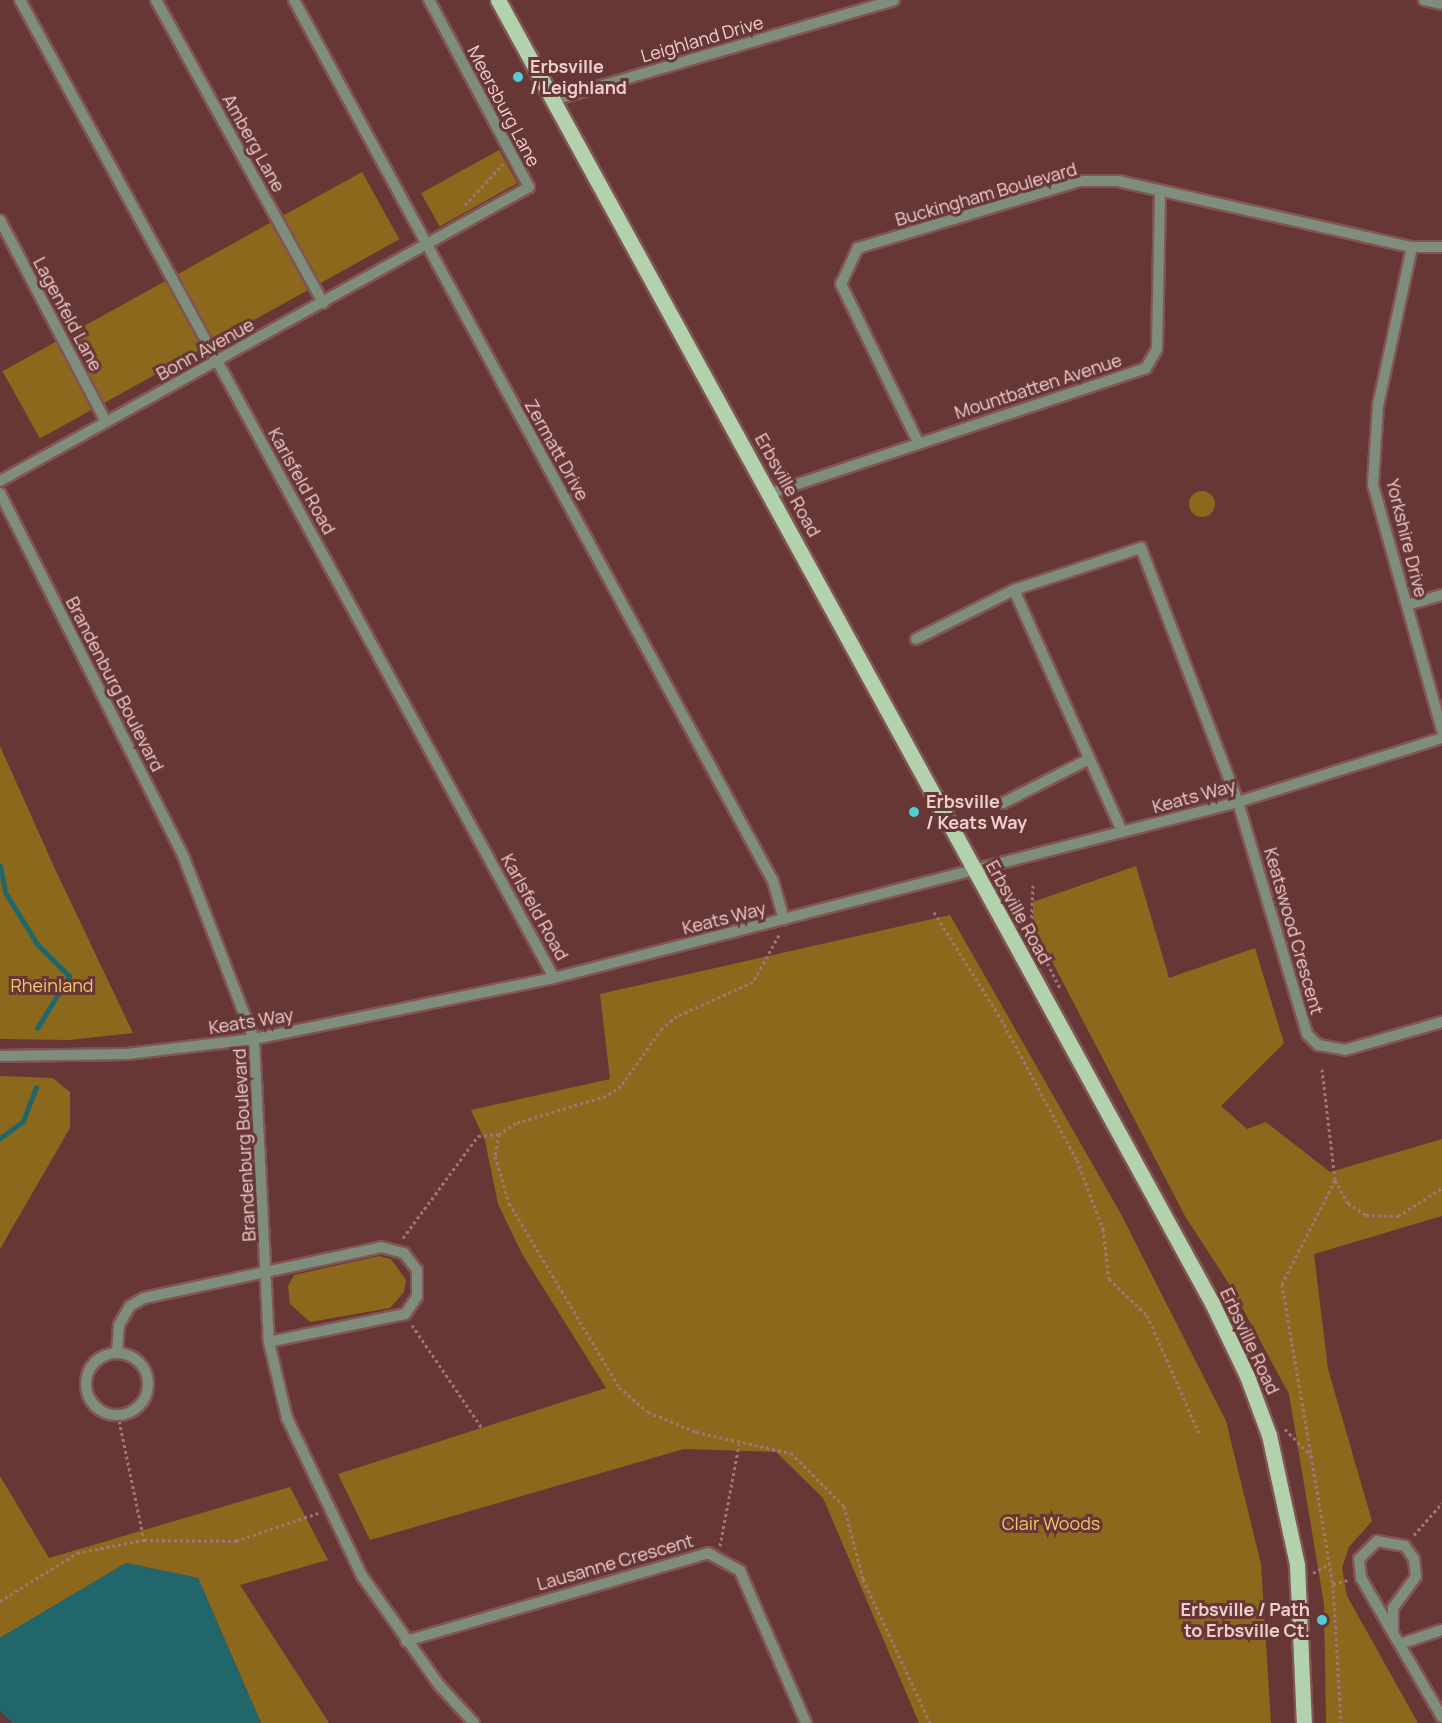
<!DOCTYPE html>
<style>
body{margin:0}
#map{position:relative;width:1442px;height:1723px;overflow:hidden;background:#673736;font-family:Manrope,sans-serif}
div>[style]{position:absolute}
.green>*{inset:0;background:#8b681b;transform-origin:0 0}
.round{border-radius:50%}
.water>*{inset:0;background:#20666b}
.stream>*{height:5px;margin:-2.5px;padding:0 2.5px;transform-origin:2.5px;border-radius:2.5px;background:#20666b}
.path>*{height:3px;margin-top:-1.5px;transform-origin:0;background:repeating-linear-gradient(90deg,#9f7675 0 3px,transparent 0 6px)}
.roads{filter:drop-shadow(2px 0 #825554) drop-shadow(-2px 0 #825554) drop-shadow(0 2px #825554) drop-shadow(0 -2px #825554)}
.minor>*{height:10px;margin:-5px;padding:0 5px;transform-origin:5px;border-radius:5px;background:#7e8d7c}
.minor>.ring{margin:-5px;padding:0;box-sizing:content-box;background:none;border:10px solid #7e8d7c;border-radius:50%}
.major>*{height:15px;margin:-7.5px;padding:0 7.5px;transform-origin:7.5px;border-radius:7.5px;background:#b2d2ae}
.dots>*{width:16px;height:16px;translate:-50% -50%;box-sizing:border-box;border:3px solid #673736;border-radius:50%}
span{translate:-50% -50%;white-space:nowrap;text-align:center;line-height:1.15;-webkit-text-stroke:6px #673736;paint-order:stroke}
.street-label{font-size:18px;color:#eecfcd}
.poi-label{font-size:18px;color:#eecfcd;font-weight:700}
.left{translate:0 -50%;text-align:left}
.right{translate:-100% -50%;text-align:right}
.park-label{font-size:18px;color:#f4c66d}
</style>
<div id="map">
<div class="green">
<i style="left:499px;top:150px;width:38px;height:89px;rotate:61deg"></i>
<i style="left:362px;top:172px;width:77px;height:411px;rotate:61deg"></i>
<i class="round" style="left:1189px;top:491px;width:26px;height:26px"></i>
<i style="clip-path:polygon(0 746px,55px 869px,133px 1033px,69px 1040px,0 1039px)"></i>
<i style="clip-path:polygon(1136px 866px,1169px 978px,1255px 948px,1284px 1043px,1221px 1106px,1247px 1129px,1266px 1122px,1330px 1172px,1442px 1139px,1442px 1216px,1314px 1254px,1328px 1369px,1372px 1521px,1349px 1547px,1342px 1568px,1347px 1596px,1418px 1723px,1326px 1723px,1324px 1604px,1289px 1394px,1231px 1287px,1185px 1216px,1033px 925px,1033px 902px)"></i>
<i style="clip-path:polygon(950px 915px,1121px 1214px,1226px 1421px,1261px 1564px,1271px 1723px,919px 1723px,823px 1498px,776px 1452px,684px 1449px,370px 1540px,338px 1474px,606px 1388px,522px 1254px,498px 1204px,485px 1141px,471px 1110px,610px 1079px,600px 994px)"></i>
<i style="clip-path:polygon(0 1076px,53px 1078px,70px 1092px,70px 1128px,0 1249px)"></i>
<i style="clip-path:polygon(379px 1256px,391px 1259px,406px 1280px,404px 1292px,390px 1308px,310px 1322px,290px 1304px,288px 1286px,294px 1275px)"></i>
<i style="clip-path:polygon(0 1476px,49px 1558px,290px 1487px,328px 1560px,240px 1585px,329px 1723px,261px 1723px,198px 1578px,126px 1563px,0 1638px)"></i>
</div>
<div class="water">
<i style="clip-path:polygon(126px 1563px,198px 1578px,261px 1723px,13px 1723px,0 1711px,0 1638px)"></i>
</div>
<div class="stream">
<i style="left:0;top:866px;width:26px;rotate:79deg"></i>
<i style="left:5px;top:892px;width:61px;rotate:58.4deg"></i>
<i style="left:37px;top:944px;width:45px;rotate:45deg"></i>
<i style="left:69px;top:976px;width:61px;rotate:121.6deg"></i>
<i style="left:0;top:1138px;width:29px;rotate:-36deg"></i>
<i style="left:23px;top:1121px;width:36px;rotate:-69deg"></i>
</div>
<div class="path">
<i style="left:506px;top:91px;width:7px;rotate:146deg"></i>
<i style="left:500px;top:95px;width:26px;rotate:67deg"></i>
<i style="left:465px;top:205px;width:56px;rotate:-47.2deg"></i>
<i style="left:1033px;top:885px;width:46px;rotate:92.5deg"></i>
<i style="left:1031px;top:931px;width:64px;rotate:63deg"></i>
<i style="left:934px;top:912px;width:126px;rotate:57.9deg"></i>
<i style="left:1001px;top:1019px;width:160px;rotate:61.7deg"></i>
<i style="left:1077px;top:1160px;width:74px;rotate:69.4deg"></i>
<i style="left:1103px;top:1229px;width:50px;rotate:83.2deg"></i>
<i style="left:1109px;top:1279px;width:52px;rotate:43.5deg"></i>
<i style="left:1147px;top:1315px;width:129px;rotate:66.2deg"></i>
<i style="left:779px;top:935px;width:54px;rotate:119deg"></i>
<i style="left:753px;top:982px;width:83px;rotate:155.9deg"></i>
<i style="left:677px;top:1016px;width:19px;rotate:141deg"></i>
<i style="left:662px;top:1028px;width:71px;rotate:125.3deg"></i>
<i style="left:621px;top:1086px;width:18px;rotate:146deg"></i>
<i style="left:606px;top:1096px;width:94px;rotate:163.3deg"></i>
<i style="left:516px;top:1123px;width:20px;rotate:147deg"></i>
<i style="left:499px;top:1134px;width:22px;rotate:100deg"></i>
<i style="left:495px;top:1156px;width:49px;rotate:73.4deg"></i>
<i style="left:509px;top:1203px;width:214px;rotate:59.1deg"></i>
<i style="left:619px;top:1387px;width:38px;rotate:41deg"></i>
<i style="left:648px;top:1412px;width:52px;rotate:22.6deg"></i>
<i style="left:696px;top:1432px;width:97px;rotate:12.5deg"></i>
<i style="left:791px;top:1453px;width:75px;rotate:45deg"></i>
<i style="left:844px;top:1506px;width:75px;rotate:75.4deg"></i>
<i style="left:863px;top:1579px;width:159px;rotate:65deg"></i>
<i style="left:1322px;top:1069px;width:112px;rotate:83.3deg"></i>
<i style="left:1335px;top:1180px;width:26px;rotate:61deg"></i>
<i style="left:1348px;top:1203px;width:22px;rotate:34deg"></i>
<i style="left:1366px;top:1215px;width:32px;rotate:2deg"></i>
<i style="left:1398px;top:1216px;width:52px;rotate:-32.5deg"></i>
<i style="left:1335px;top:1180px;width:117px;rotate:117deg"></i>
<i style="left:1282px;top:1284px;width:304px;rotate:80.4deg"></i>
<i style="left:1333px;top:1584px;width:139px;rotate:86.7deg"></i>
<i style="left:403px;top:1238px;width:127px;rotate:-53.7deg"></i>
<i style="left:478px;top:1136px;width:20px;rotate:-6deg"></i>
<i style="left:412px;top:1325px;width:125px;rotate:55.8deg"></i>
<i style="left:118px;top:1415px;width:128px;rotate:78.3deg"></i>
<i style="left:1285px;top:1429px;width:40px;rotate:46deg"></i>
<i style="left:1414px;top:1535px;width:43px;rotate:-48.8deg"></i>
<i style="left:720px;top:1546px;width:104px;rotate:-79.4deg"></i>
<i style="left:1313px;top:1573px;width:19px;rotate:-28deg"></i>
<i style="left:1333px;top:1584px;width:16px;rotate:-15deg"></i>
<i style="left:0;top:1601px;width:91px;rotate:-31.9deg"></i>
<i style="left:77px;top:1553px;width:68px;rotate:-11deg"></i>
<i style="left:144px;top:1540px;width:92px;rotate:0.6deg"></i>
<i style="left:236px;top:1541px;width:87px;rotate:-18.9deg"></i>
</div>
<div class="roads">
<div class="minor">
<i style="left:20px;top:0;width:1114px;rotate:61.36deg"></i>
<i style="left:156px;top:0;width:346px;rotate:61.1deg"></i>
<i style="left:294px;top:0;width:1003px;rotate:61.47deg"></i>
<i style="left:773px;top:881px;width:40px;rotate:74deg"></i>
<i style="left:1424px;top:0;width:17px;rotate:13deg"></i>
<i style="left:553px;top:100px;width:355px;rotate:-16.3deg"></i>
<i style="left:0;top:220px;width:228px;rotate:62.3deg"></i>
<i style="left:1412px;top:247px;width:162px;rotate:102.1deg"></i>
<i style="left:1378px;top:405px;width:80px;rotate:93.6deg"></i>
<i style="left:1373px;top:485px;width:255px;rotate:74.3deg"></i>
<i style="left:918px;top:442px;width:176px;rotate:-116deg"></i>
<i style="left:841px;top:284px;width:40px;rotate:-65deg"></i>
<i style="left:858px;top:248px;width:232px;rotate:-16.8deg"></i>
<i style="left:1080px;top:181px;width:38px"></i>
<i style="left:1118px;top:181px;width:301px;rotate:12.7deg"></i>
<i style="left:1412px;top:247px;width:30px"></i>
<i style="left:0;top:481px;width:605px;rotate:-29.06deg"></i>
<i style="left:529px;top:187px;width:212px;rotate:-118.1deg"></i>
<i style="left:0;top:493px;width:409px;rotate:63.2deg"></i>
<i style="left:184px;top:858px;width:194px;rotate:68.9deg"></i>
<i style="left:254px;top:1039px;width:303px;rotate:87.2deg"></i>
<i style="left:269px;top:1342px;width:78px;rotate:76.7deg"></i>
<i style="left:287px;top:1418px;width:175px;rotate:64.6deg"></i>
<i style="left:362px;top:1576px;width:135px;rotate:54.7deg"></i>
<i style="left:440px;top:1686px;width:50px;rotate:47.4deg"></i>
<i style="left:771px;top:493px;width:395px;rotate:-18.4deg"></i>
<i style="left:1146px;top:368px;width:22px;rotate:-60deg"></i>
<i style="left:1157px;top:349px;width:157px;rotate:-88.9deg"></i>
<i style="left:1014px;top:590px;width:265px;rotate:65.9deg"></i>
<i style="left:1407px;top:605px;width:36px;rotate:-16deg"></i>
<i style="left:916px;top:639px;width:110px;rotate:-26.6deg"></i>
<i style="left:1014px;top:590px;width:134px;rotate:-18.3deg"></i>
<i style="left:1141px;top:548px;width:272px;rotate:69.1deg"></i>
<i style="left:1238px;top:802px;width:242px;rotate:73.4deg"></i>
<i style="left:1307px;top:1034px;width:16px;rotate:45deg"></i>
<i style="left:1318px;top:1045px;width:27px;rotate:10deg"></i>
<i style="left:1345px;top:1050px;width:101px;rotate:-16.1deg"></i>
<i style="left:1003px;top:803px;width:94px;rotate:-27.1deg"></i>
<i style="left:0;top:1056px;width:127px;rotate:-0.9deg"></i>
<i style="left:127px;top:1054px;width:128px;rotate:-6.7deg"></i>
<i style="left:254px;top:1039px;width:306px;rotate:-11.5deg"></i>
<i style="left:554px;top:978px;width:706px;rotate:-14.43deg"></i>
<i style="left:1238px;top:802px;width:214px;rotate:-17.4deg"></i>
<i style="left:117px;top:1353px;width:28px;rotate:-86deg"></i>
<i style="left:119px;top:1325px;width:22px;rotate:-60deg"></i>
<i style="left:130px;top:1306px;width:16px;rotate:-30deg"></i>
<i style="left:144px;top:1298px;width:242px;rotate:-12.1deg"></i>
<i style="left:381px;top:1247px;width:24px;rotate:15deg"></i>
<i style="left:404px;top:1253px;width:21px;rotate:53deg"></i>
<i style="left:417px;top:1270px;width:27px;rotate:90deg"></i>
<i style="left:417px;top:1297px;width:21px;rotate:125deg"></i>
<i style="left:405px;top:1314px;width:139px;rotate:168.4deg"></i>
<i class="ring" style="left:86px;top:1353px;width:52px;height:52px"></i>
<i style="left:1393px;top:1632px;width:24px;rotate:-90deg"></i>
<i style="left:1393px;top:1608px;width:39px;rotate:-54deg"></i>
<i style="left:1416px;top:1576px;width:17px;rotate:-97deg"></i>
<i style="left:1414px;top:1559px;width:16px;rotate:-125deg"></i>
<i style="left:1405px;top:1546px;width:28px;rotate:-170deg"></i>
<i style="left:1377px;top:1541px;width:25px;rotate:135deg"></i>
<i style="left:1359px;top:1559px;width:19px;rotate:84deg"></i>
<i style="left:1361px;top:1578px;width:161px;rotate:59.8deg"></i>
<i style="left:406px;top:1641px;width:315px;rotate:-16.2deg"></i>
<i style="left:708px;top:1553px;width:37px;rotate:29deg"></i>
<i style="left:740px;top:1571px;width:166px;rotate:66.5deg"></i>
<i style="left:1400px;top:1644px;width:44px;rotate:-18.4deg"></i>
</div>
<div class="major">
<i style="left:498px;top:0;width:1486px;rotate:61.28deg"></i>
<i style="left:1212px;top:1303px;width:81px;rotate:64.4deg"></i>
<i style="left:1247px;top:1376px;width:63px;rotate:69.6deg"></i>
<i style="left:1269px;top:1435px;width:133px;rotate:77.8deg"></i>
<i style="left:1297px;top:1565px;width:158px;rotate:87.5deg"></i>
</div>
</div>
<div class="dots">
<i style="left:518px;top:77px;background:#52ccd5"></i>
<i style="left:914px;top:812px;background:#52ccd5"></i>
<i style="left:1322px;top:1620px;background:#52ccd5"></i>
</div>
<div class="street-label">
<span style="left:702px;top:39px;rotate:-16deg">Leighland Drive</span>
<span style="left:504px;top:106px;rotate:62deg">Meersburg Lane</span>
<span style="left:254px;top:143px;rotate:61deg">Amberg Lane</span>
<span style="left:986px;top:194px;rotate:-16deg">Buckingham Boulevard</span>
<span style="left:68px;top:314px;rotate:62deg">Lagenfeld Lane</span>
<span style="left:205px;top:349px;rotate:-29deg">Bonn Avenue</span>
<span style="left:1038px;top:386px;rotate:-18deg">Mountbatten Avenue</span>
<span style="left:557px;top:450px;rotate:61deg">Zermatt Drive</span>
<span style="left:302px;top:481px;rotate:61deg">Karlsfeld Road</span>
<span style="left:788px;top:485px;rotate:61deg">Erbsville Road</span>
<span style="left:1407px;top:538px;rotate:76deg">Yorkshire Drive</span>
<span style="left:115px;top:684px;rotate:63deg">Brandenburg Boulevard</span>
<span style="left:1194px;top:796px;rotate:-15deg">Keats Way</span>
<span style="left:535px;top:907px;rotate:61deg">Karlsfeld Road</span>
<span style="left:1019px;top:912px;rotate:61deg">Erbsville Road</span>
<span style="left:724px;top:918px;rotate:-14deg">Keats Way</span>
<span style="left:1294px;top:931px;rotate:74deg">Keatswood Crescent</span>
<span style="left:251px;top:1021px;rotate:-9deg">Keats Way</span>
<span style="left:244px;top:1145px;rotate:-93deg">Brandenburg Boulevard</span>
<span style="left:1250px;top:1341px;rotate:65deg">Erbsville Road</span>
<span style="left:615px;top:1562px;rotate:-16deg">Lausanne Crescent</span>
</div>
<div class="poi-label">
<span class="left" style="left:530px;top:77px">Erbsville<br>/ Leighland</span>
<span class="left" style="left:926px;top:812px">Erbsville<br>/ Keats Way</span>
<span class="right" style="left:1310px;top:1620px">Erbsville / Path<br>to Erbsville Ct.</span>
</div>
<div class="park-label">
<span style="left:52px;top:985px">Rheinland</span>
<span style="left:1051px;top:1523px">Clair Woods</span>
</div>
</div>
